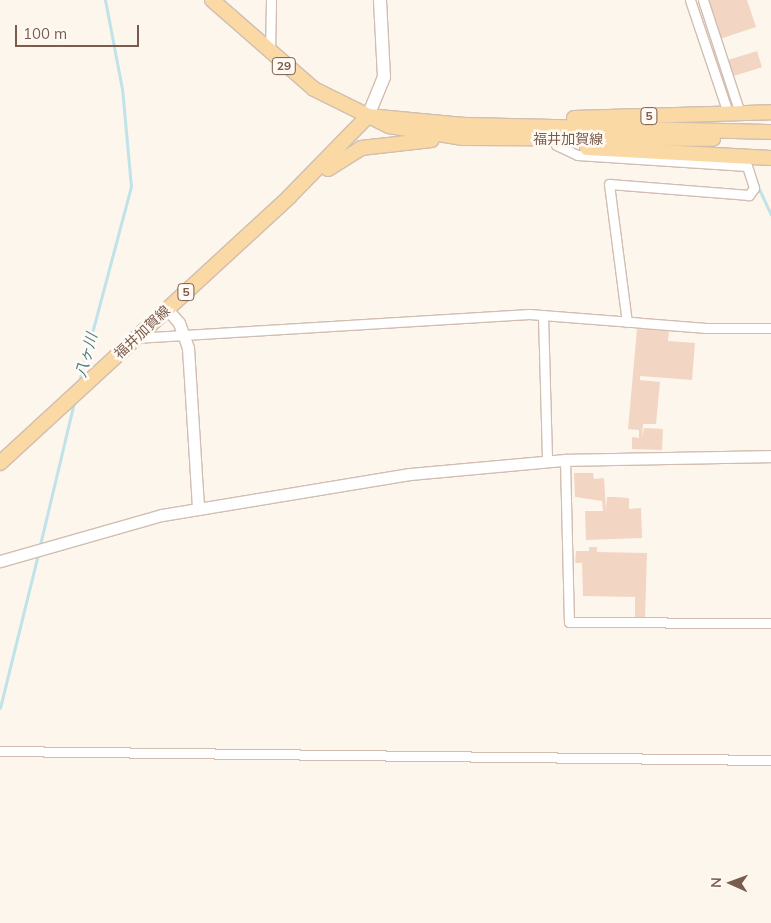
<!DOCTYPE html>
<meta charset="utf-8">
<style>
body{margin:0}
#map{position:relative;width:771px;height:923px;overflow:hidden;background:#fdf6ec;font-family:Mulish,"Noto Sans JP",sans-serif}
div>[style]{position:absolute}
.stream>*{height:2.5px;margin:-1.25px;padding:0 1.25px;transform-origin:1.25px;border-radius:1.25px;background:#bfe3e8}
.building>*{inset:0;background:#f3d5c3;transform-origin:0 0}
.roads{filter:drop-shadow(1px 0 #d1beb0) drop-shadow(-1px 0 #d1beb0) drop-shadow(0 1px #d1beb0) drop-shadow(0 -1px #d1beb0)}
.minor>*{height:9px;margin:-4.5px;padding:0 4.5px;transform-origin:4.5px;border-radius:4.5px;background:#fff}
.tertiary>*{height:11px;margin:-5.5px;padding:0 5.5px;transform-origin:5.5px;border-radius:5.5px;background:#fff}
.secondary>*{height:12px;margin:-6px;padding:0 6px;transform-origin:6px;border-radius:6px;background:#fff}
.primary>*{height:14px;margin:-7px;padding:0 7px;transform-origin:7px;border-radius:7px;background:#fbd9a5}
span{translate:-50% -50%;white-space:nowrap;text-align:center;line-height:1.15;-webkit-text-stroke:5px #fffaf3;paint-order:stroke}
.shield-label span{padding:1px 4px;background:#fffaf3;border:1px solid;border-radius:4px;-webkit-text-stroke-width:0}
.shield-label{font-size:12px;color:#7a5c4d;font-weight:700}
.street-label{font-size:14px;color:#7a5c4d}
.water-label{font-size:15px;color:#437c86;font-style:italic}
.north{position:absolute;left:706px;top:858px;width:50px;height:50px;-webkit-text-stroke:4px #fffaf3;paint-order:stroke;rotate:272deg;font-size:14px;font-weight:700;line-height:20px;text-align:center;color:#7a5c4d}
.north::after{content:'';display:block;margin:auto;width:18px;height:22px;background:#7a5c4d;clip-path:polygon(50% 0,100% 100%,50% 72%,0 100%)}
.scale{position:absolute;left:15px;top:25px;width:124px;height:22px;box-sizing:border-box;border:2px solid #7a5c4d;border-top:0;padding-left:6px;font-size:15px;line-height:18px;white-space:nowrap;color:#7a5c4d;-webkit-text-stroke:4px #fffaf3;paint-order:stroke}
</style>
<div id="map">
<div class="stream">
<i style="left:758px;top:186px;width:31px;rotate:65deg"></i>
<i style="left:79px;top:382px;width:202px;rotate:-75.1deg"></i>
<i style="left:131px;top:187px;width:98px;rotate:-95.2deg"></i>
<i style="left:122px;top:89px;width:91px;rotate:-100.8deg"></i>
<i style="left:40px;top:545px;width:147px;rotate:-76.6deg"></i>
<i style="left:0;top:708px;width:158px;rotate:-76.1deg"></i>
</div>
<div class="building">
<i style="clip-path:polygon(707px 0,747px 0,756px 27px,720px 39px)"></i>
<i style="left:757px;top:51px;width:17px;height:33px;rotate:73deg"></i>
<i style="clip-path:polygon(637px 329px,669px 331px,668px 341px,695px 343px,692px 380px,640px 376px,640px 380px,660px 382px,656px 424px,643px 424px,642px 438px,644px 428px,663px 429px,662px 450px,632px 449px,632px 437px,639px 438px,639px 430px,628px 429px)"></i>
<i style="clip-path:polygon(574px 473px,593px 473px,594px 479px,604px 478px,606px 509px,607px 497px,614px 497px,629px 498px,629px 509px,641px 508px,642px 538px,586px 540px,585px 511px,603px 511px,602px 501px,575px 497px)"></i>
<i style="clip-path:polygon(589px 547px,597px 547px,597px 552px,647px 553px,645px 618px,635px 618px,635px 597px,583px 596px,582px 563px,575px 563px,576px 551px,589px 551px)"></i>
</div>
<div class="roads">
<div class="minor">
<i style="left:690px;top:0;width:119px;rotate:71.4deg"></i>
<i style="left:703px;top:0;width:119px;rotate:71.9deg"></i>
<i style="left:270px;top:53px;width:53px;rotate:-88.9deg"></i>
<i style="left:556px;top:145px;width:23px;rotate:25deg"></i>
<i style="left:577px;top:155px;width:170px;rotate:3.7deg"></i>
<i style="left:747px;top:166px;width:23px;rotate:72deg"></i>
<i style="left:754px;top:188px;width:9px;rotate:126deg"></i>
<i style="left:749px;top:195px;width:140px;rotate:-175.5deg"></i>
<i style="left:609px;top:184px;width:139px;rotate:82.6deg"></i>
<i style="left:543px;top:315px;width:146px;rotate:88.4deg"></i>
<i style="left:135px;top:338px;width:395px;rotate:-3.5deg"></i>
<i style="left:529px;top:314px;width:178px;rotate:4.5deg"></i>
<i style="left:706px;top:328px;width:65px"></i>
<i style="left:565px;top:460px;width:162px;rotate:88.6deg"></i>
<i style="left:569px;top:622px;width:202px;rotate:0.3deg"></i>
<i style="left:0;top:751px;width:771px;rotate:0.67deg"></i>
</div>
<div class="tertiary">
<i style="left:167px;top:309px;width:18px;rotate:49deg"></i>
<i style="left:179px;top:323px;width:27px;rotate:70deg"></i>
<i style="left:188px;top:348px;width:161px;rotate:86.4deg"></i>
<i style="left:0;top:561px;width:168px;rotate:-15.9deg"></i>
<i style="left:162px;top:515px;width:251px;rotate:-9.4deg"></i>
<i style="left:410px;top:474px;width:156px;rotate:-5.2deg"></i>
<i style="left:565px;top:460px;width:206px;rotate:-1.1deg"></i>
</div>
<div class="secondary">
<i style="left:368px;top:116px;width:42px;rotate:-67.7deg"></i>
<i style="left:384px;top:77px;width:77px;rotate:-93deg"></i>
</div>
<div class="primary">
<i style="left:212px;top:0;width:135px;rotate:41.1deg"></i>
<i style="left:314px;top:89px;width:84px;rotate:26.3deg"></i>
<i style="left:389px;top:126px;width:75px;rotate:9.2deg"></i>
<i style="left:463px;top:138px;width:250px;rotate:0.2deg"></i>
<i style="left:574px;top:118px;width:197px;rotate:-1.7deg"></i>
<i style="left:587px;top:148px;width:184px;rotate:3.1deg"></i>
<i style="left:328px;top:169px;width:39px;rotate:-32deg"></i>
<i style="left:361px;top:148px;width:71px;rotate:-6.4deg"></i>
<i style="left:0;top:463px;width:393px;rotate:-42.6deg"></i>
<i style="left:289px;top:197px;width:113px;rotate:-45.7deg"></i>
<i style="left:368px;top:116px;width:96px;rotate:5.4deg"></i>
<i style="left:464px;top:125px;width:307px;rotate:1.3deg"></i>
</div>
</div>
<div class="shield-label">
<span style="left:284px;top:66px">29</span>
<span style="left:649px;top:116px">5</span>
<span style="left:186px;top:292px">5</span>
</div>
<div class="street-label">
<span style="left:568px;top:139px">福井加賀線</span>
<span style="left:142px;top:332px;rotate:-43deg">福井加賀線</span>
</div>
<div class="water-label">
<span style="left:86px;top:355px;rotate:-75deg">八ヶ川</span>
</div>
<div class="north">N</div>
<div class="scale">100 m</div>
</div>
